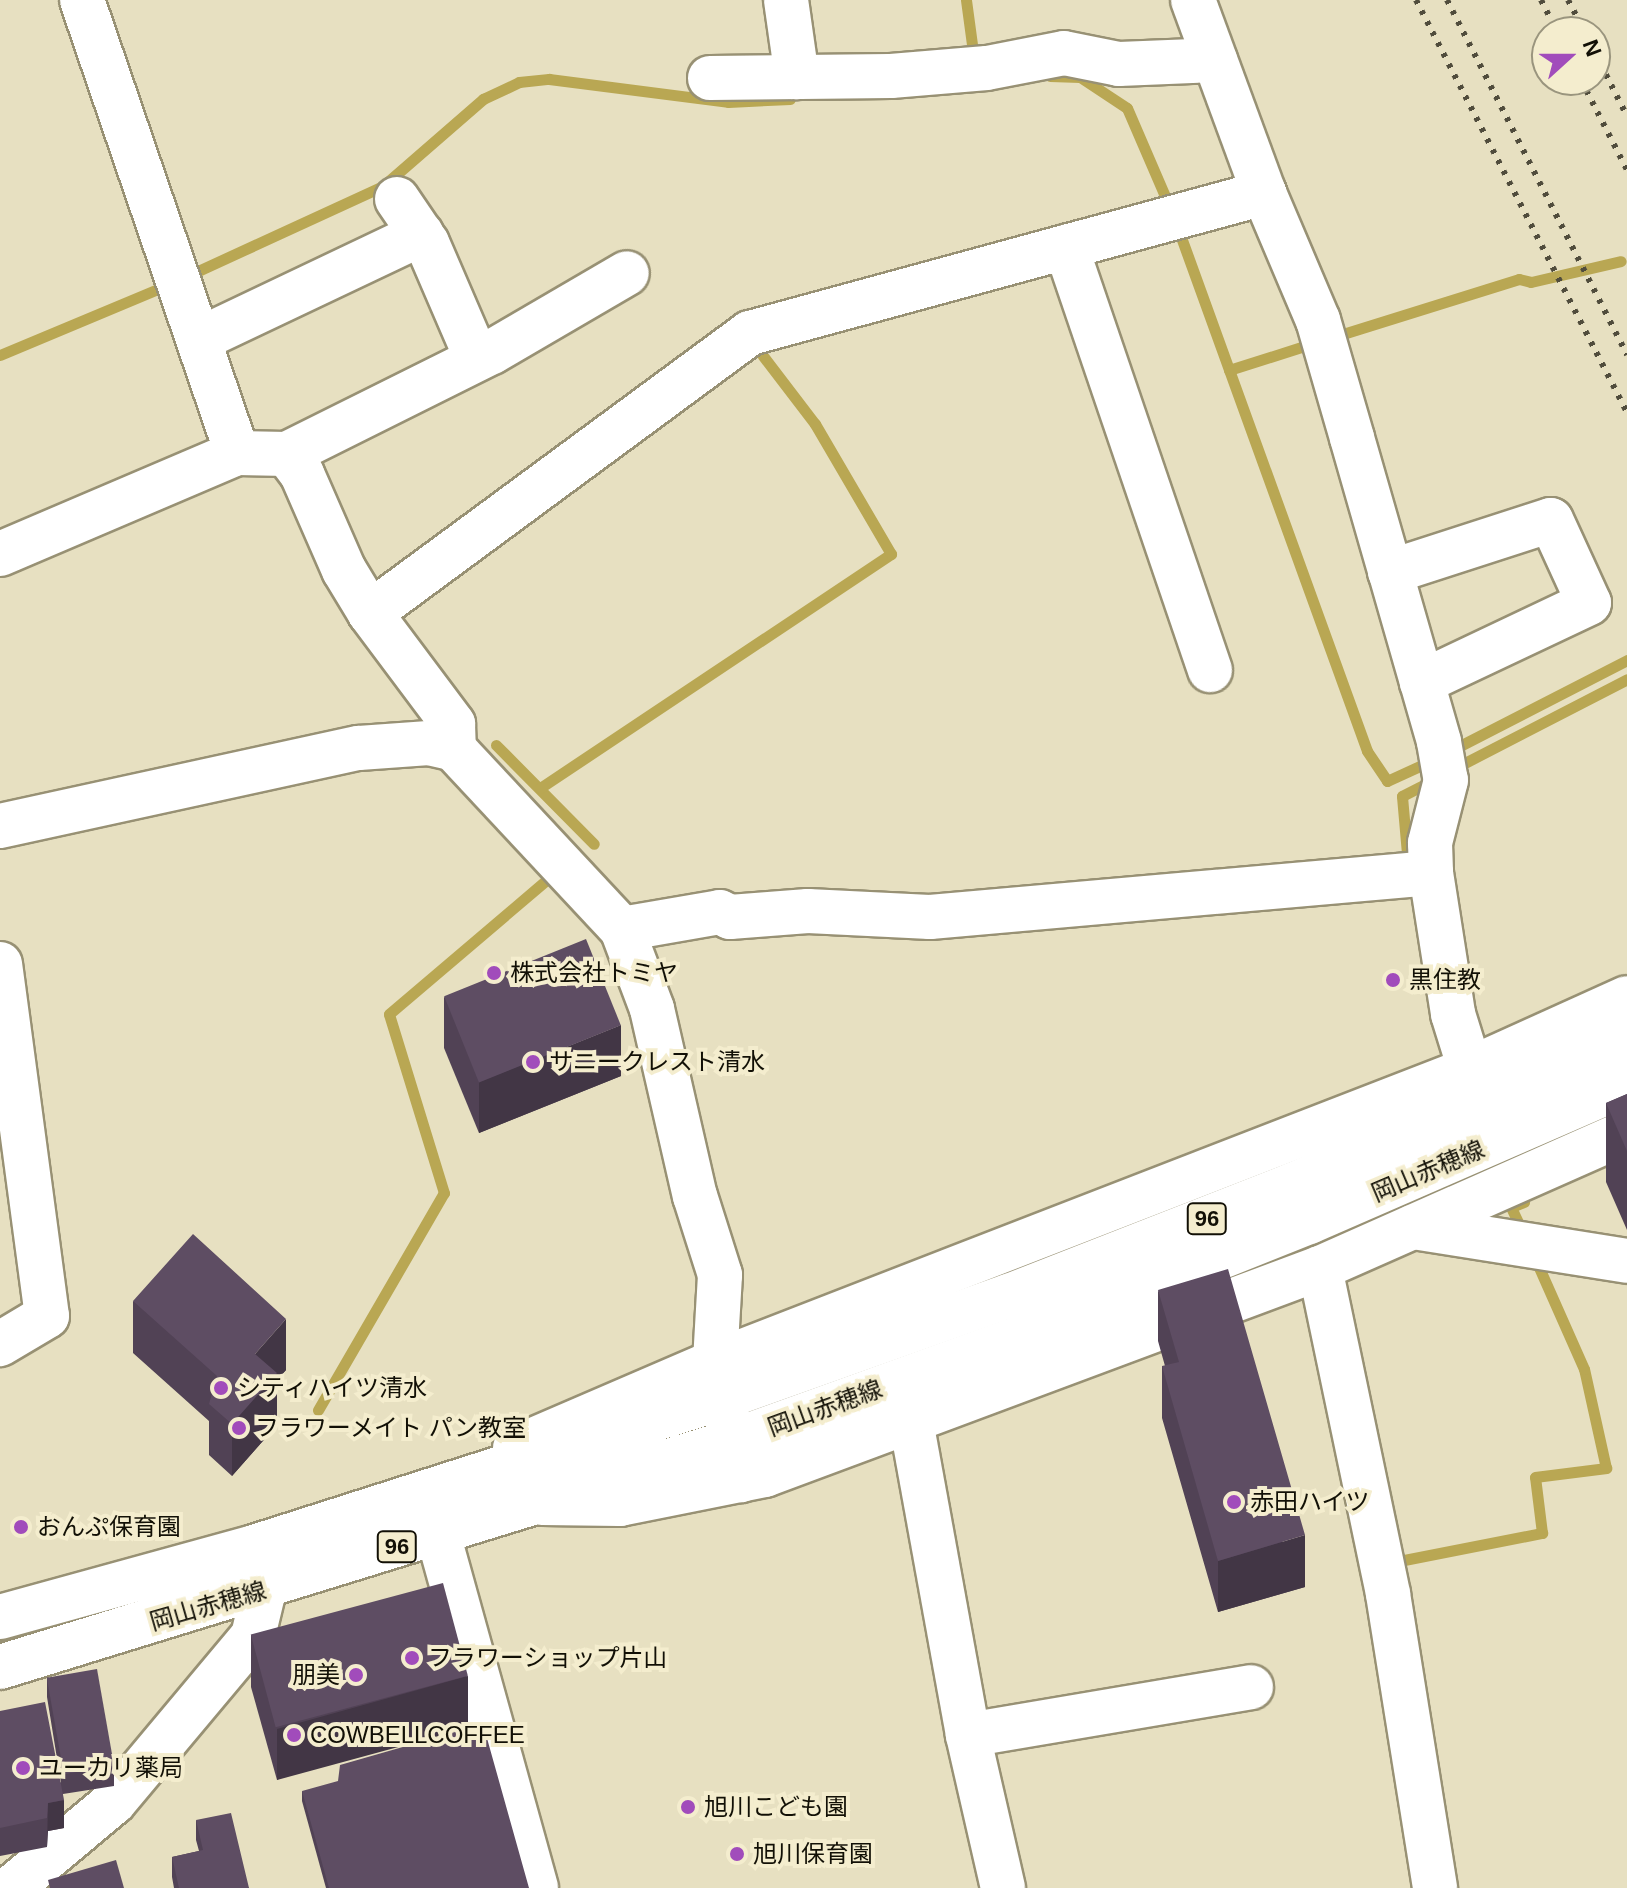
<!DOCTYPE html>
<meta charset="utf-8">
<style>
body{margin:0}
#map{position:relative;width:1627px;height:1888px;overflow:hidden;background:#e7e0c1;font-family:Helvetica,"Noto Sans JP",sans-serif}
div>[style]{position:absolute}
.stream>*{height:11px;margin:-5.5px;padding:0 5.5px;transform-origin:5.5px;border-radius:5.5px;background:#b9a753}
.roads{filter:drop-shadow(2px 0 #989174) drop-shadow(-2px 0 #989174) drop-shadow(0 2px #989174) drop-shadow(0 -2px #989174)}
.minor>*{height:44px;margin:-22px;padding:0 22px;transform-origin:22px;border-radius:22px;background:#fff}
.tertiary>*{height:44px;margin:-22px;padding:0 22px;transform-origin:22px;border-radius:22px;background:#fff}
.primary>*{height:44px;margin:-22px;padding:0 22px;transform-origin:22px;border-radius:22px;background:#fff}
.rail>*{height:6px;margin-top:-3px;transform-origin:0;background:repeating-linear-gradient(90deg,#504c3c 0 4px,transparent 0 12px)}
.wall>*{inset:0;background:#514255}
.shaded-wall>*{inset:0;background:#423645}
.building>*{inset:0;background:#5e4d63;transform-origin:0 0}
.dots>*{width:22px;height:22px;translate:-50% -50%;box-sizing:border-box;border:4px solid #f4edce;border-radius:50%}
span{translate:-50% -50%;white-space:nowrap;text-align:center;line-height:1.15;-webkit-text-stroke:8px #f4edce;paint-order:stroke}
.shield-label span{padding:2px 6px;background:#f4edce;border:2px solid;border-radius:6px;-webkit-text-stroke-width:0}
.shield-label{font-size:22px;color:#121006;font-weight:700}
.poi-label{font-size:24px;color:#121006}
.left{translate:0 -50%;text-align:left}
.right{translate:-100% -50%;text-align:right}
.street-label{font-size:24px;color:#121006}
.north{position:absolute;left:1531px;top:16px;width:80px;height:80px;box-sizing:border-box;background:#f4edce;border:2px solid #9a957e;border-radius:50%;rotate:69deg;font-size:22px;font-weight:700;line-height:32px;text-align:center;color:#121006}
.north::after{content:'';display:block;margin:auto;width:28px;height:36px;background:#a14cbb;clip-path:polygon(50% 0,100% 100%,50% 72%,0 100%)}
</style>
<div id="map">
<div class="stream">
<i style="left:966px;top:0;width:60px;rotate:82.3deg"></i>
<i style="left:1050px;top:76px;width:30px;rotate:2deg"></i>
<i style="left:1080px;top:77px;width:56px;rotate:33.4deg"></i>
<i style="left:1127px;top:108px;width:111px;rotate:66.7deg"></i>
<i style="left:1177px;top:226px;width:558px;rotate:70.1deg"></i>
<i style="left:1367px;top:751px;width:36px;rotate:56deg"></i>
<i style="left:1387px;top:781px;width:53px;rotate:-24.6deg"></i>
<i style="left:185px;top:277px;width:218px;rotate:-24.7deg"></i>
<i style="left:383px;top:186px;width:133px;rotate:-41deg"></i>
<i style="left:483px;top:99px;width:40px;rotate:-25deg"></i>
<i style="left:519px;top:82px;width:30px;rotate:-6deg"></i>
<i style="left:549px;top:79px;width:180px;rotate:7.3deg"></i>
<i style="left:728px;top:102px;width:62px;rotate:-2.8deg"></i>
<i style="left:1330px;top:338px;width:198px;rotate:-17.3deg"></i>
<i style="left:1519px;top:279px;width:12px;rotate:14deg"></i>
<i style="left:1531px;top:282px;width:92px;rotate:-13.1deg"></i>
<i style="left:0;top:355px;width:184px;rotate:-22.7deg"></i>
<i style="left:1229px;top:370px;width:89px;rotate:-17.6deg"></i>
<i style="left:496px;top:745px;width:139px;rotate:45.3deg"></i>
<i style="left:1450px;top:751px;width:199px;rotate:-27.2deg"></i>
<i style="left:1453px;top:769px;width:196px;rotate:-27.3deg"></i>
<i style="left:540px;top:788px;width:422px;rotate:-33.7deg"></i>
<i style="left:891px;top:554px;width:151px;rotate:-120.3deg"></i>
<i style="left:815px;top:424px;width:86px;rotate:-127.4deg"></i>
<i style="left:1408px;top:865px;width:69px;rotate:-95deg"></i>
<i style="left:1402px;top:796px;width:37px;rotate:-27deg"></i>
<i style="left:1523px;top:1233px;width:29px;rotate:-115deg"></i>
<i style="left:1511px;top:1207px;width:14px;rotate:-21deg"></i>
<i style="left:318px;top:1410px;width:251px;rotate:-59.9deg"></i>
<i style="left:444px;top:1193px;width:187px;rotate:-107.1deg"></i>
<i style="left:389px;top:1014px;width:221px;rotate:-40.4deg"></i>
<i style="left:1401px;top:1568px;width:7px;rotate:-106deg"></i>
<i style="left:1399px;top:1561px;width:146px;rotate:-11.1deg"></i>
<i style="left:1542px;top:1533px;width:56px;rotate:-97.1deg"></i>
<i style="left:1535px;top:1477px;width:72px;rotate:-7.2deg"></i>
<i style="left:1606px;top:1468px;width:101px;rotate:-102.5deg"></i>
<i style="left:1584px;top:1369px;width:124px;rotate:-113.9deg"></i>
</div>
<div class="roads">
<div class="minor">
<i style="left:82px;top:0;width:479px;rotate:71.1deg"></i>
<i style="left:786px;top:0;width:78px;rotate:81.9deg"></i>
<i style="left:1193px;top:0;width:206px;rotate:69.8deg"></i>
<i style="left:1264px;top:193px;width:138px;rotate:67deg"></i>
<i style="left:1318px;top:320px;width:123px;rotate:73.9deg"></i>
<i style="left:710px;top:78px;width:181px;rotate:-0.6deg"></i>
<i style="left:891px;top:76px;width:96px;rotate:-4.8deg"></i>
<i style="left:987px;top:68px;width:78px;rotate:-11deg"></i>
<i style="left:1064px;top:53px;width:56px;rotate:11.3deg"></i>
<i style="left:1119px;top:64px;width:96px;rotate:-2.4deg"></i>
<i style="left:397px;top:199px;width:53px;rotate:55.7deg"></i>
<i style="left:427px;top:243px;width:126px;rotate:66.7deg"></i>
<i style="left:1066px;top:247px;width:447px;rotate:71.2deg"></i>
<i style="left:200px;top:339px;width:245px;rotate:-25.4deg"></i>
<i style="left:287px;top:454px;width:229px;rotate:-26.5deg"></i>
<i style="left:492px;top:352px;width:156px;rotate:-30.3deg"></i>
<i style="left:0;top:554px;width:258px;rotate:-23.1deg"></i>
<i style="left:237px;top:453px;width:50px;rotate:1.1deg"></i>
<i style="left:287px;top:454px;width:25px;rotate:53deg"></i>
<i style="left:302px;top:474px;width:105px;rotate:66.4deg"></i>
<i style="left:344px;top:570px;width:50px;rotate:58.8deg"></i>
<i style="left:370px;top:613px;width:139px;rotate:53.2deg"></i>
<i style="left:453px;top:724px;width:25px;rotate:88deg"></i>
<i style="left:1390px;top:572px;width:169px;rotate:-17.9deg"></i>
<i style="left:1551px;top:520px;width:91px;rotate:65.4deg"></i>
<i style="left:1589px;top:603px;width:185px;rotate:154.7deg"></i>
<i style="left:370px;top:613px;width:472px;rotate:-36.4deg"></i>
<i style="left:750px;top:333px;width:533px;rotate:-15.24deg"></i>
<i style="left:0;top:826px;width:367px;rotate:-12.3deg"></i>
<i style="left:359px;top:748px;width:70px;rotate:-4.1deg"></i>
<i style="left:429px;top:743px;width:26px;rotate:13deg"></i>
<i style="left:454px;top:749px;width:246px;rotate:47deg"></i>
<i style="left:622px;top:929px;width:85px;rotate:69.4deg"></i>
<i style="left:652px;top:1009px;width:192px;rotate:77.1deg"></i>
<i style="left:695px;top:1196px;width:83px;rotate:72.4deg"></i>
<i style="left:720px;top:1275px;width:87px;rotate:93.3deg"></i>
<i style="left:715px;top:1362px;width:121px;rotate:77.6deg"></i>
<i style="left:622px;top:929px;width:99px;rotate:-9.8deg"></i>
<i style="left:720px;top:912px;width:11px;rotate:27deg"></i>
<i style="left:730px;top:917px;width:78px;rotate:-4.4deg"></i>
<i style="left:808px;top:911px;width:122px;rotate:2.8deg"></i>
<i style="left:930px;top:917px;width:503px;rotate:-5.02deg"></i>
<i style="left:0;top:964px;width:355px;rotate:82.4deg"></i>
<i style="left:47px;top:1316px;width:55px;rotate:149.2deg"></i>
<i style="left:1413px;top:1227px;width:217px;rotate:9deg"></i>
<i style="left:1320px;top:1268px;width:333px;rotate:78.2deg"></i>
<i style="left:1388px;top:1594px;width:298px;rotate:80.9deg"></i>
<i style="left:911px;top:1421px;width:319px;rotate:79.7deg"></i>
<i style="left:968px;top:1735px;width:157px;rotate:77.1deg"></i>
<i style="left:515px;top:1448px;width:218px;rotate:-23.3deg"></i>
<i style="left:715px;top:1362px;width:810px;rotate:-21.21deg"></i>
<i style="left:1470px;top:1069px;width:172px;rotate:-24.3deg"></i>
<i style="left:542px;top:1503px;width:78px;rotate:0.7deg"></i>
<i style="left:620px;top:1504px;width:148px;rotate:-11.3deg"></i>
<i style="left:765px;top:1475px;width:592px;rotate:-20.45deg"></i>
<i style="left:1320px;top:1268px;width:336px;rotate:-23.9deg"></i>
<i style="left:438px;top:1534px;width:367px;rotate:74.5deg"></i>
<i style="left:968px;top:1735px;width:287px;rotate:-9.6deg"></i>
<i style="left:11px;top:1888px;width:134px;rotate:-39.9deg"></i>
<i style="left:114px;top:1802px;width:217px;rotate:-50.1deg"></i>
<i style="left:253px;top:1636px;width:47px;rotate:-76.6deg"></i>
<i style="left:264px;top:1590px;width:39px;rotate:-103deg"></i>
</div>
<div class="tertiary">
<i style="left:1352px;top:438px;width:316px;rotate:74deg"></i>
<i style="left:1439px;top:742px;width:39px;rotate:80deg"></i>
<i style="left:1446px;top:780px;width:65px;rotate:104.3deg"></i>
<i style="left:1430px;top:843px;width:30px;rotate:88deg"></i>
<i style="left:1431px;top:873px;width:143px;rotate:81.1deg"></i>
<i style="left:1453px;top:1014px;width:58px;rotate:72.8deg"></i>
</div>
<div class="primary">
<i style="left:0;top:1617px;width:263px;rotate:-15.4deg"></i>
<i style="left:254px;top:1547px;width:491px;rotate:-17.7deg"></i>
<i style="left:722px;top:1398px;width:305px;rotate:-19.6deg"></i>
<i style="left:1009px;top:1296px;width:304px;rotate:-21.4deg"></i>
<i style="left:1292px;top:1185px;width:364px;rotate:-23.1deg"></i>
<i style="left:0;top:1667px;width:764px;rotate:-17.13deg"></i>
<i style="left:730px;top:1442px;width:309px;rotate:-19.8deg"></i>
<i style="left:1021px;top:1337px;width:310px;rotate:-21.8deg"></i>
<i style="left:1309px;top:1222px;width:347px;rotate:-23.5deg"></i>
</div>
</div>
<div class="rail">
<i style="left:1416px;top:0;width:464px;rotate:62.9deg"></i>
<i style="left:1447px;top:0;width:398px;rotate:63.1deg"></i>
<i style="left:1541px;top:0;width:36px;rotate:63deg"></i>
<i style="left:1568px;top:0;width:36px;rotate:62deg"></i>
<i style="left:1595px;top:53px;width:71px;rotate:63.1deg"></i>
<i style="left:1581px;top:80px;width:101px;rotate:62.9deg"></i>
</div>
<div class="wall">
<i style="clip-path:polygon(444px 997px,621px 1076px,479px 1133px,444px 1048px)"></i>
<i style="clip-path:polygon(1627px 1094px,1627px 1230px,1606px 1182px,1606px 1103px)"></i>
<i style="clip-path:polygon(1158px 1290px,1305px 1587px,1218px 1612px,1162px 1418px,1162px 1366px,1165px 1366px,1158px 1341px)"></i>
<i style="clip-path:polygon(133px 1301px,286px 1370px,277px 1380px,277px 1425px,232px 1476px,209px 1455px,209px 1421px,133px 1353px)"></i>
<i style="clip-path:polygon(251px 1635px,468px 1676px,277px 1780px,251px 1687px)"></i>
<i style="clip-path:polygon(47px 1677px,114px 1766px,114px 1786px,63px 1794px,64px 1828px,48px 1831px,47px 1847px,0 1856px,0 1711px,61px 1783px,47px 1697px)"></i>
<i style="clip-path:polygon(302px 1791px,529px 1888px,326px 1888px,302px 1801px)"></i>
<i style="clip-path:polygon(196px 1820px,249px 1888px,174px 1888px,172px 1877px,172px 1857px,199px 1851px,196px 1840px)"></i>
</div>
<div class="shaded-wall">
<i style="clip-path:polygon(621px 1025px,621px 1076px,479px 1133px,479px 1082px)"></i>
<i style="clip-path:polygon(286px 1319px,286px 1370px,277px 1380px,277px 1425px,232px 1476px,232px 1424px,255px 1354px)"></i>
<i style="clip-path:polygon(1305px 1535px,1305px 1587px,1218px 1612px,1218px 1561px)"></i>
<i style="clip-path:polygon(468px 1676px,468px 1728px,277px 1780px,277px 1729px)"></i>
<i style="clip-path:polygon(64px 1800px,64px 1828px,48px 1831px,47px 1847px,48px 1803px)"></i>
</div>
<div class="building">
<i style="left:586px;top:939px;width:93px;height:153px;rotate:68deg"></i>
<i style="clip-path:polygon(1627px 1094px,1627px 1151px,1606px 1103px)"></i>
<i style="clip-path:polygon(193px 1234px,286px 1319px,255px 1354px,277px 1373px,232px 1424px,209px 1404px,217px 1376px,133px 1301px)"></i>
<i style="clip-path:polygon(1228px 1269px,1305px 1535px,1218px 1561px,1162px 1366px,1179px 1362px,1158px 1290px)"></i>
<i style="left:443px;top:1583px;width:96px;height:199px;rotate:75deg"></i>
<i style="left:97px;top:1669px;width:98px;height:51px;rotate:80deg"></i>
<i style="clip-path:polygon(45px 1702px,64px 1800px,48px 1803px,47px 1818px,0 1828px,0 1711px)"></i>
<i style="clip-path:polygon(483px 1724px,529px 1888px,329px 1888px,302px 1791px,338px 1781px,340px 1765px)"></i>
<i style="clip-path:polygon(231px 1813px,249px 1888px,179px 1888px,172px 1857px,203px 1850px,196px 1820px)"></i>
<i style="clip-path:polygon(116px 1860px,124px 1888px,50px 1888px,48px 1880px)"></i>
</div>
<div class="dots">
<i style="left:494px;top:973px;background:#a14cbb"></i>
<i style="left:1393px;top:980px;background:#a14cbb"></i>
<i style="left:533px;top:1062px;background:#a14cbb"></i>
<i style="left:221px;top:1388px;background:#a14cbb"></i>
<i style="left:239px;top:1428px;background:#a14cbb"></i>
<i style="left:1234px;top:1502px;background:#a14cbb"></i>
<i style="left:21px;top:1527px;background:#a14cbb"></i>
<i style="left:412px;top:1658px;background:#a14cbb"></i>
<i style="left:356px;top:1675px;background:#a14cbb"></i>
<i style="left:294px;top:1735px;background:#a14cbb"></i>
<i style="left:23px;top:1768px;background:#a14cbb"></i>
<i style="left:688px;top:1807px;background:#a14cbb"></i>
<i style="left:737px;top:1854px;background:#a14cbb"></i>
</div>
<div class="shield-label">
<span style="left:1207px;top:1219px">96</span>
<span style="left:397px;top:1547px">96</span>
</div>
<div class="poi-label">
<span class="left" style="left:510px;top:973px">株式会社トミヤ</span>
<span class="left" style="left:1409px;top:980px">黒住教</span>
<span class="left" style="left:549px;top:1062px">サニークレスト清水</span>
<span class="left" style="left:237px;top:1388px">シティハイツ清水</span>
<span class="left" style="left:255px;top:1428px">フラワーメイト パン教室</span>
<span class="left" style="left:1250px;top:1502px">赤田ハイツ</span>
<span class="left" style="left:37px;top:1527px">おんぷ保育園</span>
<span class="left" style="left:428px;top:1658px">フラワーショップ片山</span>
<span class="right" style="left:340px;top:1675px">朋美</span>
<span class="left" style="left:310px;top:1735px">COWBELLCOFFEE</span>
<span class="left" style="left:39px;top:1768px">ユーカリ薬局</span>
<span class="left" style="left:704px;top:1807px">旭川こども園</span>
<span class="left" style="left:753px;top:1854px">旭川保育園</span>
</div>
<div class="street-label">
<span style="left:1428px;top:1171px;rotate:-23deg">岡山赤穂線</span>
<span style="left:825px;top:1408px;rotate:-20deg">岡山赤穂線</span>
<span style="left:208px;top:1606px;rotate:-16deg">岡山赤穂線</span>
</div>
<div class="north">N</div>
</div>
